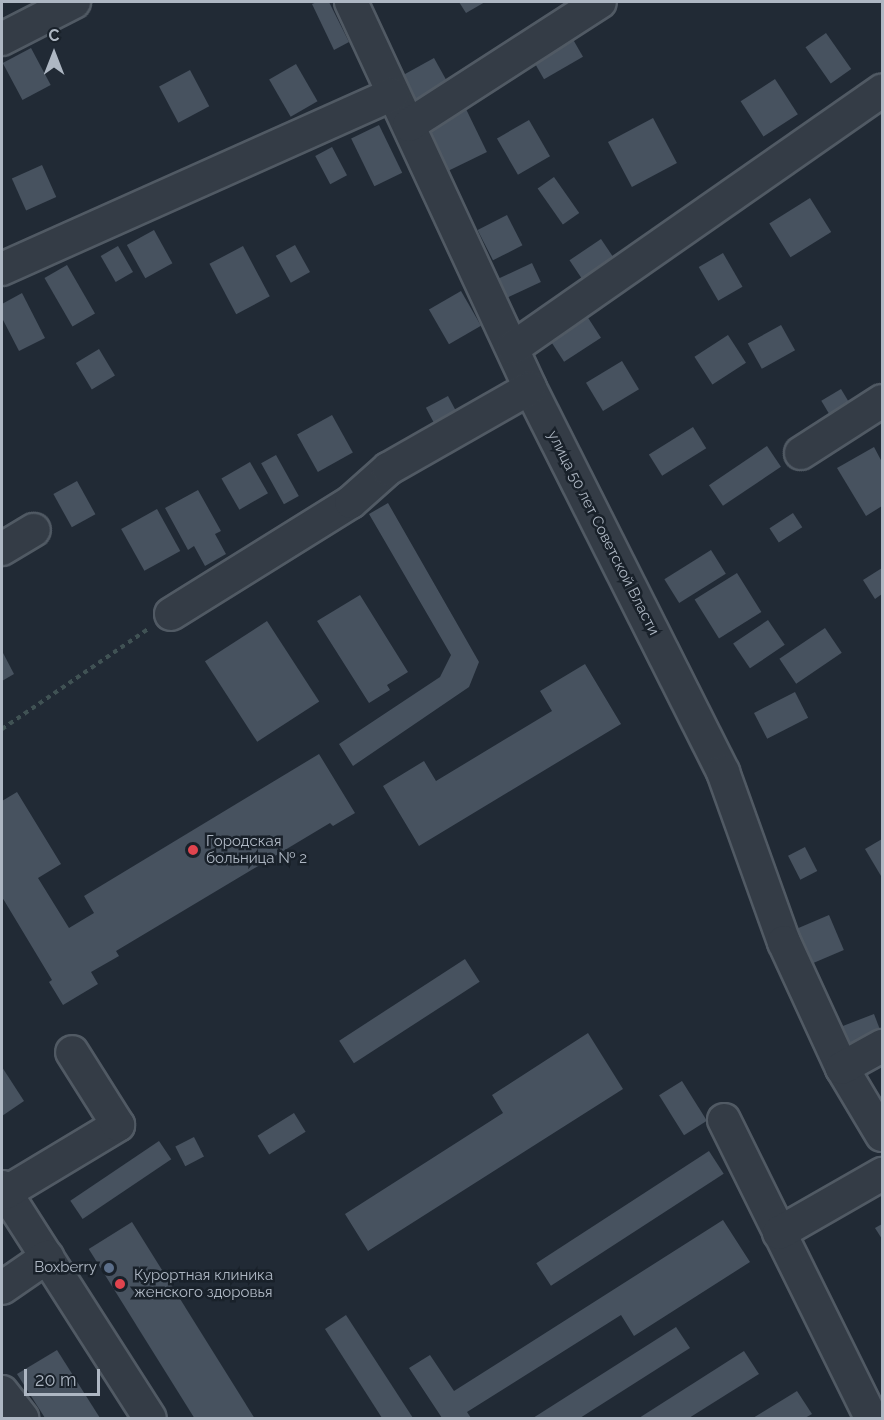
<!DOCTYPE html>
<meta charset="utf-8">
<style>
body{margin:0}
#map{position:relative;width:884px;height:1420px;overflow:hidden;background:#212a35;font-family:Raleway,sans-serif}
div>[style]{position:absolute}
.building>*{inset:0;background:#47525f;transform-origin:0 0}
.path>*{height:4px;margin-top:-2px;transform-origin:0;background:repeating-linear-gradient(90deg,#405254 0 4.5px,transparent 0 9px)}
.roads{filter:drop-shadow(2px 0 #515a64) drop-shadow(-2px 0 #515a64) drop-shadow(0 2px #515a64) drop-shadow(0 -2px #515a64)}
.minor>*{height:32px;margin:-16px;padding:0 16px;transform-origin:16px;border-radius:16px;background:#343c46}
.dots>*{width:16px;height:16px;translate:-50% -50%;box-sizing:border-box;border:3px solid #19212a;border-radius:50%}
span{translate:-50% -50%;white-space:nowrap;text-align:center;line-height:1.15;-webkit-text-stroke:5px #19212a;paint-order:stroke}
.street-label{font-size:15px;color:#aeb7c3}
.poi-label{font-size:15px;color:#aeb7c3}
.left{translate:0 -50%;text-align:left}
.right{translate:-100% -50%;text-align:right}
.frame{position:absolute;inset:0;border:3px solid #aeb7c3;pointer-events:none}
.north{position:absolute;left:24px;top:24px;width:60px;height:60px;-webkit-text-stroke:4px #19212a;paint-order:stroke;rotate:0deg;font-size:16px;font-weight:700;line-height:24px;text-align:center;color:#aeb7c3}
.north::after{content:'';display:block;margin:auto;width:21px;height:27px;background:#aeb7c3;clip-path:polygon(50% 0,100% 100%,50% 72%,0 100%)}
.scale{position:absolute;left:24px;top:1369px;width:76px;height:27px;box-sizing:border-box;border:3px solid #aeb7c3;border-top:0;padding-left:8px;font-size:18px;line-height:21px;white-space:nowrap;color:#aeb7c3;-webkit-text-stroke:4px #19212a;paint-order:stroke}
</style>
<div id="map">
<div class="building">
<i style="clip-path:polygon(317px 2px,329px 2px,349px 42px,334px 50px,312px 4px)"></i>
<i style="clip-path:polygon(459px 2px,485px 2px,466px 13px)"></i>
<i style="left:826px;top:33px;width:44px;height:25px;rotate:55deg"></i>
<i style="left:571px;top:36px;width:24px;height:45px;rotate:60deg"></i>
<i style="left:31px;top:48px;width:42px;height:32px;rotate:62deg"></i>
<i style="left:434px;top:58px;width:29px;height:46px;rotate:61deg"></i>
<i style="left:296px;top:64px;width:43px;height:31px;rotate:60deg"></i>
<i style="left:190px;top:70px;width:41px;height:35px;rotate:62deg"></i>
<i style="left:775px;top:79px;width:42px;height:41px;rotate:57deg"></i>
<i style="left:465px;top:107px;width:50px;height:44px;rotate:64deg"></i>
<i style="left:653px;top:118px;width:51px;height:51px;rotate:62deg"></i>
<i style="left:529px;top:120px;width:42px;height:37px;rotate:60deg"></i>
<i style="left:379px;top:125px;width:53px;height:31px;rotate:64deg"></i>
<i style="left:332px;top:147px;width:32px;height:19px;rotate:62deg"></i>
<i style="left:42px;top:165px;width:35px;height:33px;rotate:66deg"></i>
<i style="left:554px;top:177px;width:44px;height:20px;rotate:55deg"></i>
<i style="left:810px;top:198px;width:40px;height:48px;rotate:58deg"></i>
<i style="left:507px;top:215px;width:34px;height:33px;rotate:63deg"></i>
<i style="left:154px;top:230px;width:38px;height:31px;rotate:61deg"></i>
<i style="left:601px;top:239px;width:25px;height:38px;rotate:56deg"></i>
<i style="left:295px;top:245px;width:31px;height:22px;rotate:61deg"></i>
<i style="left:118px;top:246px;width:30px;height:20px;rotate:60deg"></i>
<i style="left:243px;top:246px;width:57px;height:38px;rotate:62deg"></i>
<i style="left:723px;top:253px;width:39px;height:28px;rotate:60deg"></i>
<i style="left:532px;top:263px;width:21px;height:42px;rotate:65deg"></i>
<i style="left:67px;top:265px;width:56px;height:26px;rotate:60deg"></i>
<i style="left:461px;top:291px;width:40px;height:37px;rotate:60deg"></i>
<i style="clip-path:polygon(22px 293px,45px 338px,19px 351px,2px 318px,2px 304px)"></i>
<i style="left:583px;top:310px;width:33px;height:44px;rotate:57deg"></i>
<i style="left:781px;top:325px;width:29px;height:38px;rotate:61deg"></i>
<i style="left:728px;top:335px;width:33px;height:40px;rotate:57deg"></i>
<i style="left:99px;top:349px;width:31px;height:27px;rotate:59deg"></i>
<i style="left:622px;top:361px;width:33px;height:42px;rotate:59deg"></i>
<i style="left:841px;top:389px;width:29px;height:23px;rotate:59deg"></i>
<i style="left:448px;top:396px;width:17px;height:25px;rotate:62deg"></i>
<i style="left:332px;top:415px;width:43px;height:40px;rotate:61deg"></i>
<i style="left:693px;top:427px;width:25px;height:52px;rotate:58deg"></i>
<i style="left:767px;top:446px;width:25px;height:70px;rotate:56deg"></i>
<i style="clip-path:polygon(874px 447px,882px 462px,882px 506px,866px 516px,837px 468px)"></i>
<i style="left:276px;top:455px;width:47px;height:17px;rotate:61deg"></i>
<i style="left:250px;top:462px;width:36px;height:33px;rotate:60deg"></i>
<i style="left:77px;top:481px;width:38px;height:27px;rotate:61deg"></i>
<i style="clip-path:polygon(198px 490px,221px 531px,215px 534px,226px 554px,205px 566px,194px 546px,188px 550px,165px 508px)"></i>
<i style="clip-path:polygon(388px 503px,479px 662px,469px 687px,353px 766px,339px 744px,440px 677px,451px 655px,369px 514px)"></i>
<i style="left:157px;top:509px;width:48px;height:41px;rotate:61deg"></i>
<i style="left:793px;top:513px;width:17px;height:28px;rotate:57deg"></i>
<i style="left:711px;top:550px;width:28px;height:55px;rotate:58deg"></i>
<i style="clip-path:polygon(882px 568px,882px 594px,875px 599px,863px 580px)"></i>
<i style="left:737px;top:573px;width:46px;height:50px;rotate:58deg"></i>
<i style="clip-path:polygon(360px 595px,408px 672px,387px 685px,390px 690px,369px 703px,317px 621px)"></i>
<i style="left:768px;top:620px;width:30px;height:42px;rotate:56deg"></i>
<i style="left:267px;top:621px;width:96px;height:74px;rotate:57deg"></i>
<i style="left:825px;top:628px;width:30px;height:55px;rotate:56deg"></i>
<i style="clip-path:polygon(2px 651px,14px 674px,2px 681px)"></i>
<i style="clip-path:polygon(585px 664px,621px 724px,419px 846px,383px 786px,424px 761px,436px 781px,552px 711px,540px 691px)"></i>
<i style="left:795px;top:692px;width:29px;height:46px;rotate:63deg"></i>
<i style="clip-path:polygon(319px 754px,355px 813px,333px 826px,330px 823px,116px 951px,119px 956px,91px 972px,98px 984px,63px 1005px,49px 982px,52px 980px,2px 897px,2px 801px,17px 792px,61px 864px,38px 878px,69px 928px,94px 913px,84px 896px)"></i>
<i style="clip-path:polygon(882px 839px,882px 875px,881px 876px,865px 849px)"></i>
<i style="left:805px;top:847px;width:27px;height:19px;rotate:63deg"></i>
<i style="left:829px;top:915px;width:38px;height:37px;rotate:67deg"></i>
<i style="left:465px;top:959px;width:27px;height:150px;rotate:57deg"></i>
<i style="left:874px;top:1014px;width:22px;height:34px;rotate:69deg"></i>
<i style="clip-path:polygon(588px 1033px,623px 1089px,368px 1251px,345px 1214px,503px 1113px,492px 1095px)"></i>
<i style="clip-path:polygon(2px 1067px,24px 1101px,2px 1116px)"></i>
<i style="left:682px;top:1081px;width:47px;height:27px;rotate:58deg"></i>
<i style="left:294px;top:1113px;width:22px;height:43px;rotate:58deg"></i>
<i style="left:194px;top:1137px;width:22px;height:21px;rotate:63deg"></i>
<i style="left:159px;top:1141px;width:22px;height:107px;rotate:56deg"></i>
<i style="left:709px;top:1151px;width:27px;height:206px;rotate:57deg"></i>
<i style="clip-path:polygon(723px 1220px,750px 1262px,634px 1336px,621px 1315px,467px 1412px,471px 1418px,442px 1418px,409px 1368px,430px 1355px,454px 1391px)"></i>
<i style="left:132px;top:1222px;width:231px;height:51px;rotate:58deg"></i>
<i style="clip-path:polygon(882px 1224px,882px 1239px,875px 1228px)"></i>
<i style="clip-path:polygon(346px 1315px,413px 1418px,382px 1418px,325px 1329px)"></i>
<i style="clip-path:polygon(676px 1327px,690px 1348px,580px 1418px,533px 1418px)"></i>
<i style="clip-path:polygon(57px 1350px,100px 1418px,45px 1418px,17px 1374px)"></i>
<i style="clip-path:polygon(744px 1351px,759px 1374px,689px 1418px,639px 1418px)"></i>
<i style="clip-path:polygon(797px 1391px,812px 1414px,805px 1418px,753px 1418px)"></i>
</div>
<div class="path">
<i style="left:2px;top:729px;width:177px;rotate:-34.4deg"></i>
</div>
<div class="roads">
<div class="minor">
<i style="left:351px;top:2px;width:425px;rotate:65.1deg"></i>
<i style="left:530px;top:388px;width:430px;rotate:63.3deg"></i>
<i style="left:723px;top:772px;width:181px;rotate:70.3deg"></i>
<i style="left:784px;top:942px;width:139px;rotate:65.3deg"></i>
<i style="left:842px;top:1068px;width:78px;rotate:59.2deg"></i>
<i style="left:2px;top:39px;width:81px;rotate:-27.2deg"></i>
<i style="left:409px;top:125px;width:227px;rotate:-32.8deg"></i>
<i style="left:2px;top:269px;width:428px;rotate:-24.1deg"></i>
<i style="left:513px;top:348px;width:450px;rotate:-34.9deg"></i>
<i style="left:801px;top:453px;width:96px;rotate:-32.7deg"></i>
<i style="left:2px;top:549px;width:37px;rotate:-31deg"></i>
<i style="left:171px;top:614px;width:212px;rotate:-31.9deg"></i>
<i style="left:351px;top:502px;width:50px;rotate:-41.7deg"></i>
<i style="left:388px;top:469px;width:163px;rotate:-29.7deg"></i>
<i style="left:842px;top:1068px;width:46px;rotate:-28.8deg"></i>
<i style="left:724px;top:1120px;width:332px;rotate:63.7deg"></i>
<i style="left:2px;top:1187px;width:274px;rotate:57.4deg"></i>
<i style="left:5px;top:1193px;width:132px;rotate:-31deg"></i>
<i style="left:118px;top:1125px;width:86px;rotate:-122.2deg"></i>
<i style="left:779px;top:1233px;width:119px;rotate:-29.8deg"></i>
<i style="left:2px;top:1288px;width:55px;rotate:-34.6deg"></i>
<i style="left:2px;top:1392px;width:33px;rotate:52deg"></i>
</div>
</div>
<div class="dots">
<i style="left:193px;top:850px;background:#e0444e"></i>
<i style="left:109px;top:1268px;background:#5c6f8a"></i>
<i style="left:120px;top:1284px;background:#e0444e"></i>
</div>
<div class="street-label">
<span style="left:603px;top:533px;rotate:63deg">улица 50 лет Советской Власти</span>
</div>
<div class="poi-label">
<span class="left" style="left:206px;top:850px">Городская<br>больница № 2</span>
<span class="right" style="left:97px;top:1268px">Boxberry</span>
<span class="left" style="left:134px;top:1284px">Курортная клиника<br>женского здоровья</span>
</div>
<div class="frame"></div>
<div class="north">С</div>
<div class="scale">20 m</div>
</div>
